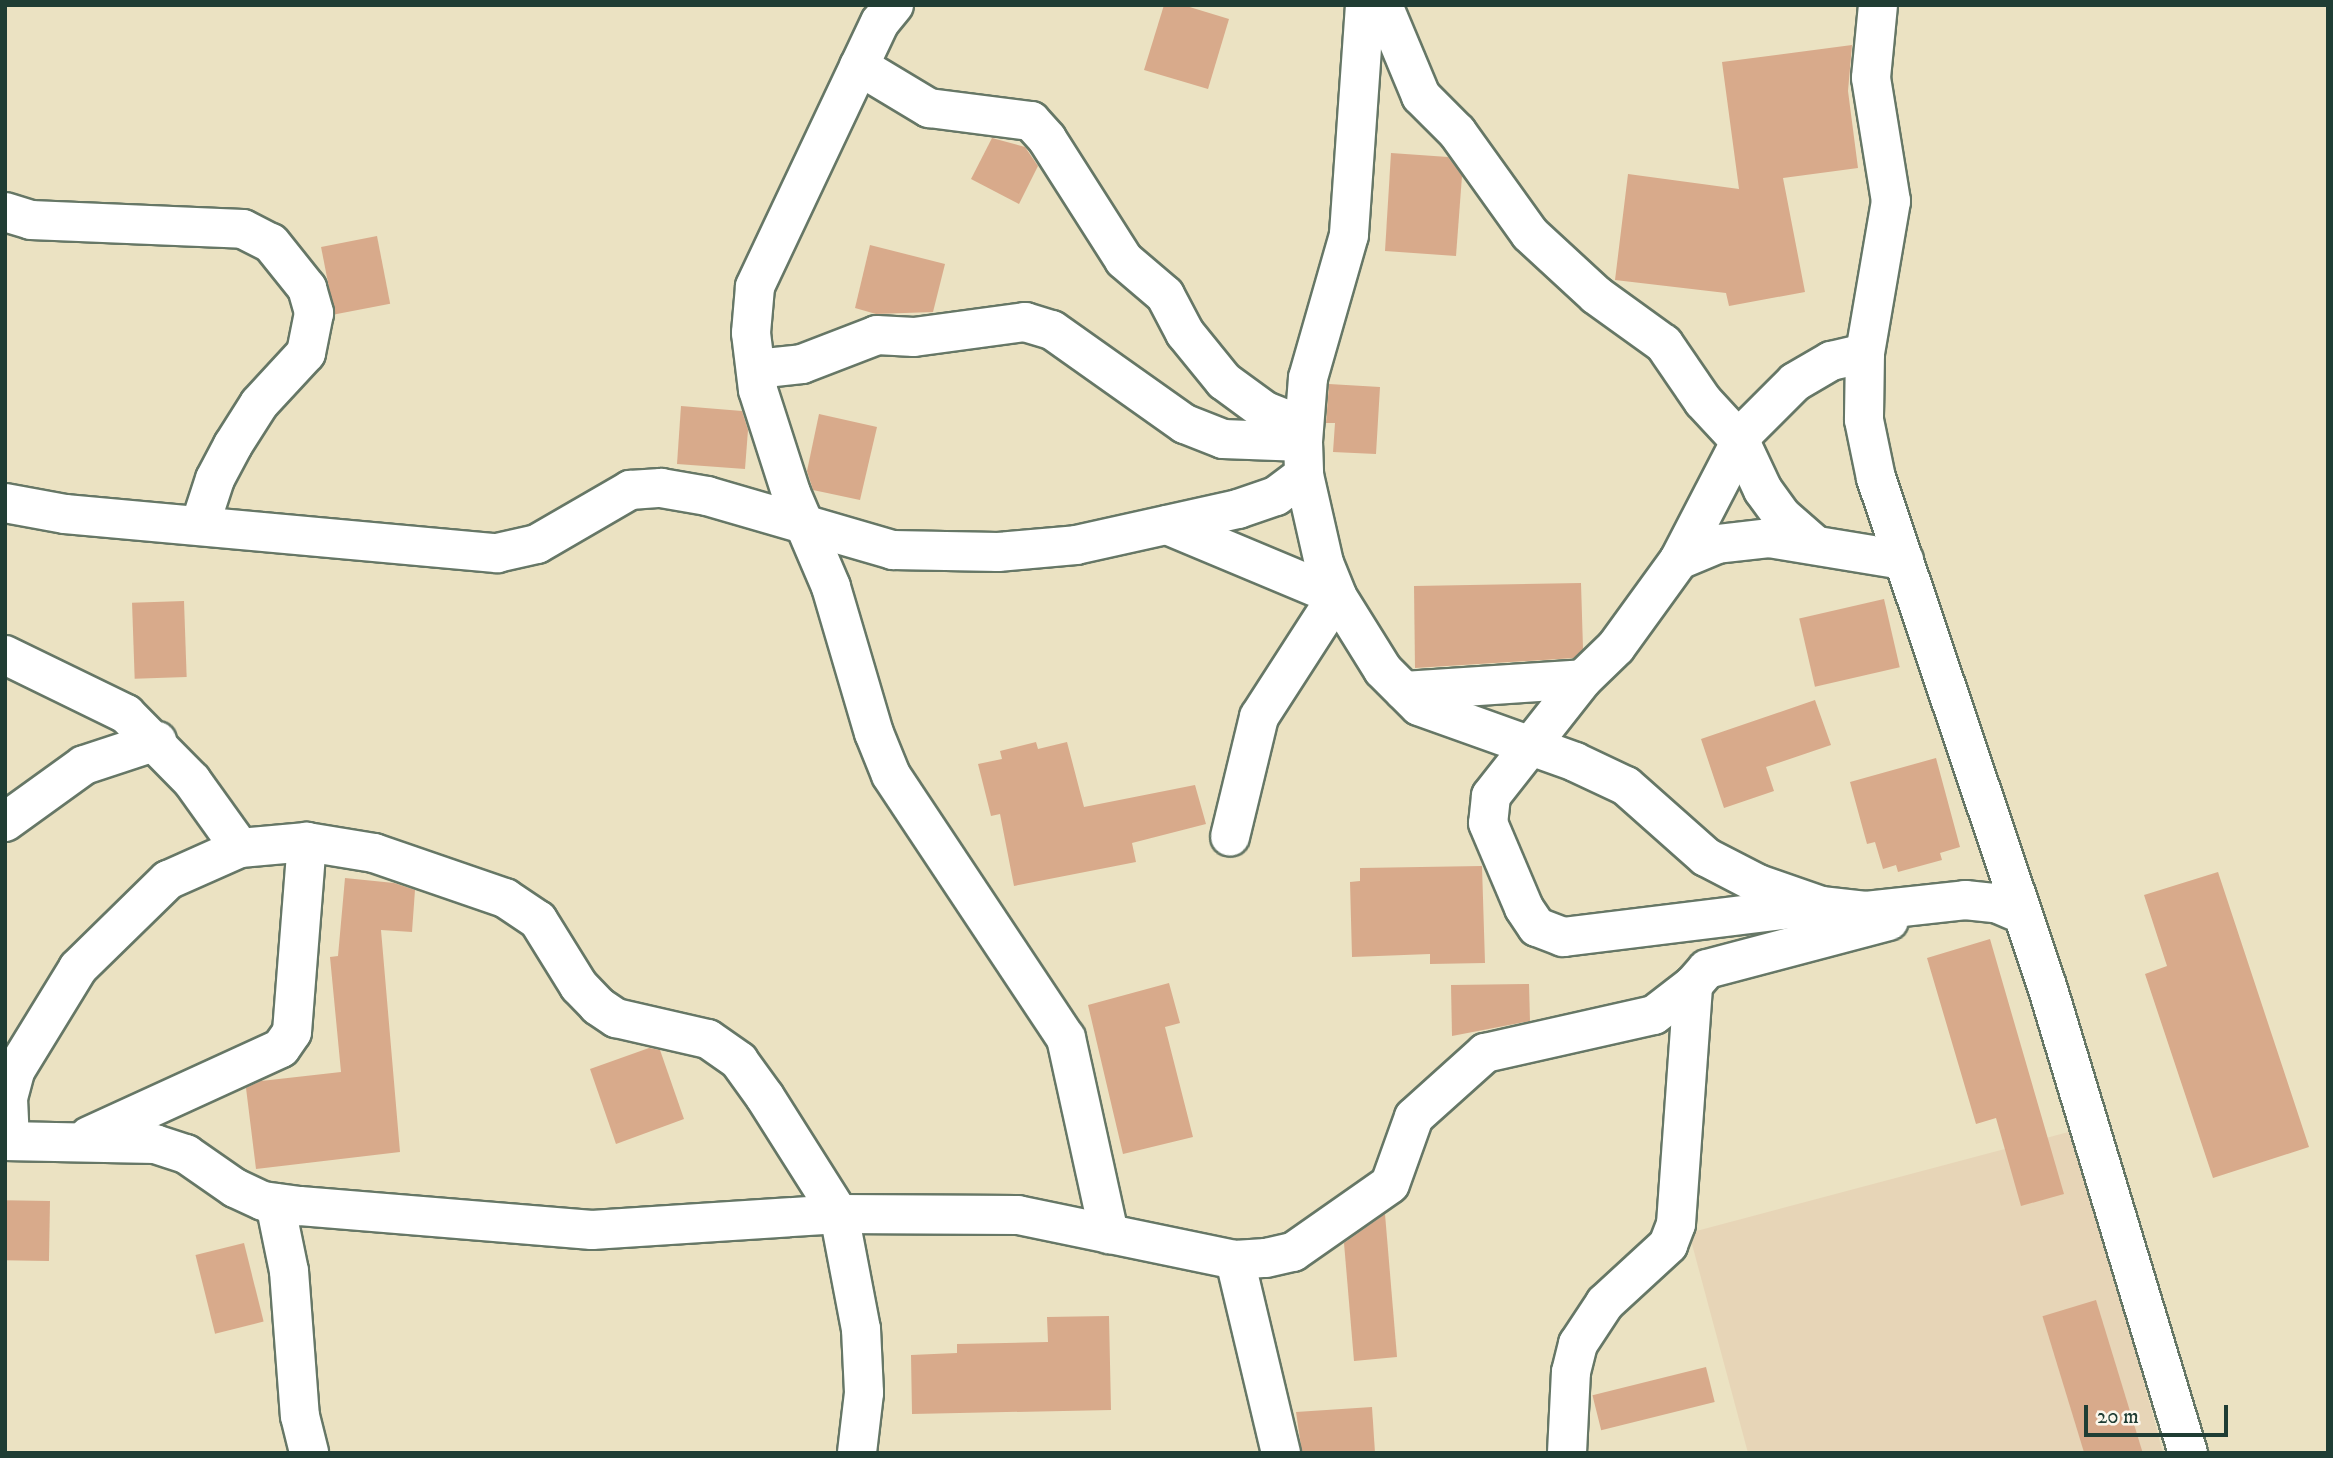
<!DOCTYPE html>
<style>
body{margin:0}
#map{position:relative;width:2333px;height:1458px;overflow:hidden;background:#ebe2c2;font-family:"IM FELL DW Pica",serif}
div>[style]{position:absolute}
.built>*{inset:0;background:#e7d5b7}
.building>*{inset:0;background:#d8aa8b;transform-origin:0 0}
.roads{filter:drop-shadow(2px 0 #676) drop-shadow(-2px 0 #676) drop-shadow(0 2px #676) drop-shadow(0 -2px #676)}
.minor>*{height:38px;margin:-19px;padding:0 19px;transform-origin:19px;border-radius:19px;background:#fff}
span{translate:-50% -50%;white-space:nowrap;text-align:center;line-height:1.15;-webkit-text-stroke:5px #fbf7ec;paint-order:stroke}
.frame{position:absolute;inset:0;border:7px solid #1f3d34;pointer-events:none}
.scale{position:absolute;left:2084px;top:1405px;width:144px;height:32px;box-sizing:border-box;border:4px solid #1f3d34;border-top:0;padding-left:9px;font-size:21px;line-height:24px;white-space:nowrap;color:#1f3d34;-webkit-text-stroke:5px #fbf7ec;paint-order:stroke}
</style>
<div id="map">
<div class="built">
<i style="clip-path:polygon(2076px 1130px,2163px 1453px,1748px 1453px,1689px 1233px)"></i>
</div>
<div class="building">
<i style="clip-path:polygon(1164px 5px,1183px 5px,1229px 19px,1208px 89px,1144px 70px)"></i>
<i style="clip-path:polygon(1852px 45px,1848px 91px,1858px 168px,1783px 178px,1805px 292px,1729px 306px,1726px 293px,1615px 280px,1628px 174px,1739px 189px,1722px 62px)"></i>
<i style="clip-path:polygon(992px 138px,1025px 147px,1038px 166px,1019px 204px,971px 179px)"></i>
<i style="clip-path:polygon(1391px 153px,1448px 157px,1462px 176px,1456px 256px,1385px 251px)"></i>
<i style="left:377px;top:236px;width:69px;height:57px;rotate:79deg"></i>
<i style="clip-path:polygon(870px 245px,945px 264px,933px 312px,876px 314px,855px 308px)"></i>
<i style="clip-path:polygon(1329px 384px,1380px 387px,1376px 454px,1333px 452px,1335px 423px,1326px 423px)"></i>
<i style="clip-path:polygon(681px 406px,742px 411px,748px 430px,745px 469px,677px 464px)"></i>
<i style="clip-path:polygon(819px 414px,877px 427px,860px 500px,813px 490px,807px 471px)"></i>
<i style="clip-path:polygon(1581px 583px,1583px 649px,1574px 658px,1415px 668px,1414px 586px)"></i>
<i style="left:1884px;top:599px;width:70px;height:87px;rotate:77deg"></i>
<i style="left:184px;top:601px;width:76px;height:52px;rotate:88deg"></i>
<i style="clip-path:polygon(1815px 700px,1831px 745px,1766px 767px,1774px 791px,1724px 808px,1701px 739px)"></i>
<i style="clip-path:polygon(1036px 742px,1038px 749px,1067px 742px,1084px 807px,1195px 785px,1206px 824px,1132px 843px,1136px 862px,1014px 886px,1000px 814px,991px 816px,978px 764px,1002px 759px,1000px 751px)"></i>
<i style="clip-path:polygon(1936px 758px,1960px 847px,1940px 853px,1942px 860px,1898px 872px,1896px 865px,1883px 869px,1875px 842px,1867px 844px,1850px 782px)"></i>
<i style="clip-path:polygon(1482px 866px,1485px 963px,1430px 964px,1430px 954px,1352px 957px,1350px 882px,1360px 881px,1360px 868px)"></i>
<i style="clip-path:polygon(2218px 872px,2309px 1147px,2213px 1178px,2145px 974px,2167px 966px,2144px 895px)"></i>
<i style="clip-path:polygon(345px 878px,394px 883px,415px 890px,412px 932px,381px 930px,400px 1152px,256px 1169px,246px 1088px,261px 1081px,341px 1072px,330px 957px,338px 956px)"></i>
<i style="clip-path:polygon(1990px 939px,2064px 1194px,2021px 1206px,1996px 1118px,1976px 1124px,1927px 958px)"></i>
<i style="clip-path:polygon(1169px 983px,1180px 1023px,1165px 1027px,1193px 1137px,1123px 1154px,1088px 1005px)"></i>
<i style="clip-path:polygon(1529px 984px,1530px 1021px,1452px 1036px,1451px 985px)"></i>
<i style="clip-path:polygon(649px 1048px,660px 1050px,684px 1119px,616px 1144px,590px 1069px)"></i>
<i style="left:50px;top:1201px;width:60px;height:45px;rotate:91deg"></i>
<i style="clip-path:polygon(1385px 1214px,1397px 1357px,1354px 1361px,1344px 1243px)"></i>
<i style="left:244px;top:1243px;width:81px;height:50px;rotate:76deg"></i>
<i style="left:2096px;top:1300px;width:160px;height:56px;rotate:73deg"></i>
<i style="clip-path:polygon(1109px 1316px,1111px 1410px,912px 1414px,911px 1355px,957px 1353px,957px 1344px,1048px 1342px,1047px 1317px)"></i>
<i style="left:1706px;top:1367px;width:36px;height:117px;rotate:76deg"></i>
<i style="clip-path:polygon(1372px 1407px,1375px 1453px,1302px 1453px,1296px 1412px)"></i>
</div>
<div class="roads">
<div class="minor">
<i style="left:894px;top:5px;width:22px;rotate:129deg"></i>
<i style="left:880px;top:22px;width:293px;rotate:115.3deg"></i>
<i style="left:755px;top:287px;width:46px;rotate:95deg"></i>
<i style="left:751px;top:333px;width:57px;rotate:83deg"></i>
<i style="left:758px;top:390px;width:108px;rotate:72.2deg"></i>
<i style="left:791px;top:493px;width:102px;rotate:66.9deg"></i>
<i style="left:831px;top:587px;width:152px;rotate:73.6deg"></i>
<i style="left:874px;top:733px;width:45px;rotate:68deg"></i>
<i style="left:891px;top:775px;width:316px;rotate:56.4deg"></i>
<i style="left:1066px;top:1038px;width:201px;rotate:77.6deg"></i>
<i style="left:1365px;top:5px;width:231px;rotate:94deg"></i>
<i style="left:1349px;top:235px;width:149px;rotate:106deg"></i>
<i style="left:1308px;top:378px;width:64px;rotate:94.5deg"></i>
<i style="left:1303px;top:442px;width:33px;rotate:88deg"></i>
<i style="left:1304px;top:475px;width:90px;rotate:77.2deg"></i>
<i style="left:1324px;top:563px;width:35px;rotate:68deg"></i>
<i style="left:1337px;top:596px;width:87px;rotate:58.1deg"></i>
<i style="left:1383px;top:670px;width:51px;rotate:45deg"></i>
<i style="left:1419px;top:706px;width:166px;rotate:19.7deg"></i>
<i style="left:1575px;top:762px;width:56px;rotate:25.2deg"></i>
<i style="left:1626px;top:786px;width:107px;rotate:41.6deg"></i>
<i style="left:1706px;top:857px;width:59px;rotate:27.4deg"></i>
<i style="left:1758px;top:884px;width:67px;rotate:19.2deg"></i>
<i style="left:1821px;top:906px;width:45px;rotate:6.3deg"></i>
<i style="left:1866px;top:911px;width:100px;rotate:-6.3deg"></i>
<i style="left:1965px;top:900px;width:31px;rotate:6deg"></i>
<i style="left:1996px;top:903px;width:26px;rotate:23deg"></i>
<i style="left:1383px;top:5px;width:99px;rotate:67.3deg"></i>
<i style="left:1421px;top:96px;width:51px;rotate:45deg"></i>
<i style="left:1457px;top:132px;width:125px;rotate:54.4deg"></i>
<i style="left:1530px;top:234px;width:90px;rotate:42.7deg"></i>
<i style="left:1596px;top:295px;width:84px;rotate:35.8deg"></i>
<i style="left:1664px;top:344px;width:69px;rotate:55.6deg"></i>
<i style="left:1703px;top:401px;width:54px;rotate:47.2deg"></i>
<i style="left:1740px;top:441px;width:54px;rotate:64.9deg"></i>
<i style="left:1763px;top:490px;width:32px;rotate:54deg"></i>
<i style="left:1782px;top:516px;width:41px;rotate:41.1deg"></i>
<i style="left:1878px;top:5px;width:73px;rotate:95.5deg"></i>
<i style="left:1871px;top:78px;width:125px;rotate:80.8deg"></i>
<i style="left:1891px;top:201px;width:154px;rotate:99.7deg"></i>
<i style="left:1865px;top:353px;width:67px;rotate:90.9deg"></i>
<i style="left:1864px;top:420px;width:59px;rotate:78.3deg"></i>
<i style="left:1876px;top:478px;width:536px;rotate:71.4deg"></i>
<i style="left:2047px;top:986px;width:488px;rotate:73.2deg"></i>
<i style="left:859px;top:66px;width:82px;rotate:31deg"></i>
<i style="left:929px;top:108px;width:103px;rotate:7.3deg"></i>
<i style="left:1031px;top:121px;width:24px;rotate:48deg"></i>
<i style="left:1047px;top:139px;width:143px;rotate:57.5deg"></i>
<i style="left:1124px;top:260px;width:54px;rotate:40.5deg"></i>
<i style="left:1165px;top:295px;width:43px;rotate:62.2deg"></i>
<i style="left:1185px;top:333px;width:62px;rotate:50.9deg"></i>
<i style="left:1224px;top:381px;width:51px;rotate:36.2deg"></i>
<i style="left:1265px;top:411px;width:41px;rotate:21.5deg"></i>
<i style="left:5px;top:212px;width:27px;rotate:17deg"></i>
<i style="left:31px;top:220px;width:212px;rotate:2.4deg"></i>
<i style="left:243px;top:229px;width:31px;rotate:27deg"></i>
<i style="left:271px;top:243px;width:58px;rotate:51.3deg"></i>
<i style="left:307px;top:288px;width:26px;rotate:74deg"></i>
<i style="left:314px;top:313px;width:41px;rotate:101.3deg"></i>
<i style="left:306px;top:353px;width:69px;rotate:132.7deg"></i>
<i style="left:259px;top:404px;width:49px;rotate:122.4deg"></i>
<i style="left:233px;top:445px;width:38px;rotate:118deg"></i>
<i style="left:215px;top:479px;width:48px;rotate:108.1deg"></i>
<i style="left:756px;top:369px;width:46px;rotate:-6.2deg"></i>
<i style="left:802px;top:364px;width:80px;rotate:-21.1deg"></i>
<i style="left:877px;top:335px;width:37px;rotate:3deg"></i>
<i style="left:914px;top:337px;width:112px;rotate:-7.7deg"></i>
<i style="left:1025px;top:322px;width:28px;rotate:17deg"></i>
<i style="left:1052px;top:330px;width:163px;rotate:35.3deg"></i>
<i style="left:1185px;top:424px;width:41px;rotate:21.5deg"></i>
<i style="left:1223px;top:439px;width:80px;rotate:2.1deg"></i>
<i style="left:5px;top:503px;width:61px;rotate:10.4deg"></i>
<i style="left:65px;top:514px;width:434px;rotate:5.2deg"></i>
<i style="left:497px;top:553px;width:41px;rotate:-12.7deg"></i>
<i style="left:537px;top:544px;width:108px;rotate:-30.1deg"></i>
<i style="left:630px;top:490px;width:31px;rotate:-4deg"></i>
<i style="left:661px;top:488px;width:47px;rotate:9.9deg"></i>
<i style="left:707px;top:496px;width:194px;rotate:16.2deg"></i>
<i style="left:893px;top:550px;width:105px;rotate:1.1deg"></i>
<i style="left:998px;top:552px;width:78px;rotate:-5.1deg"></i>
<i style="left:1076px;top:545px;width:166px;rotate:-12.5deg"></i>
<i style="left:1238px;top:509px;width:40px;rotate:-18.9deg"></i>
<i style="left:1276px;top:496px;width:35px;rotate:-37deg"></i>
<i style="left:1167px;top:525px;width:184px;rotate:22.7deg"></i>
<i style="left:1337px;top:596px;width:144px;rotate:122.8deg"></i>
<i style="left:1259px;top:717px;width:123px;rotate:103.6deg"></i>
<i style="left:1679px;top:560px;width:145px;rotate:-62.6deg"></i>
<i style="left:1746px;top:431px;width:69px;rotate:-45deg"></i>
<i style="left:1795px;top:382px;width:42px;rotate:-30.3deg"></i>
<i style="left:1831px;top:361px;width:35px;rotate:-13deg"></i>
<i style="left:5px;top:655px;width:135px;rotate:26deg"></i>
<i style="left:126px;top:714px;width:94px;rotate:45.4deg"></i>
<i style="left:192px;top:781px;width:82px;rotate:54.4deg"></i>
<i style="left:1583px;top:679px;width:149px;rotate:128.2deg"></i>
<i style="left:1491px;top:796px;width:27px;rotate:96deg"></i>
<i style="left:1488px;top:823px;width:92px;rotate:67deg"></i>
<i style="left:1524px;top:908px;width:23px;rotate:56deg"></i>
<i style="left:1537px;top:927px;width:28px;rotate:21deg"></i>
<i style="left:1563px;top:937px;width:256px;rotate:-7deg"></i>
<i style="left:1404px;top:691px;width:179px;rotate:-3.8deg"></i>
<i style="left:1583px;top:679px;width:46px;rotate:-44.1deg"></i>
<i style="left:1616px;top:647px;width:107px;rotate:-54.1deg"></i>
<i style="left:1679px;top:560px;width:41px;rotate:-22.8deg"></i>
<i style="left:1717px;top:544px;width:52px;rotate:-6.6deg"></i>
<i style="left:1769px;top:538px;width:137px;rotate:9.3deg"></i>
<i style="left:5px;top:822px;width:97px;rotate:-35.8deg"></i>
<i style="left:84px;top:765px;width:77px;rotate:-18.2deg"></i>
<i style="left:89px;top:1136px;width:211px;rotate:-24.6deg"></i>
<i style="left:281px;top:1048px;width:19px;rotate:-55deg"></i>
<i style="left:292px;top:1032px;width:191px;rotate:-85.5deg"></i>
<i style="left:5px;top:1141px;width:150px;rotate:1.1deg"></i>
<i style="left:155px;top:1144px;width:33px;rotate:18deg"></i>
<i style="left:186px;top:1154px;width:60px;rotate:34.8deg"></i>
<i style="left:235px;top:1188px;width:31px;rotate:25deg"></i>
<i style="left:263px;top:1201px;width:37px;rotate:8deg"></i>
<i style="left:300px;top:1206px;width:293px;rotate:4.7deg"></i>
<i style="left:592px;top:1230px;width:248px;rotate:-3.7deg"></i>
<i style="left:839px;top:1214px;width:179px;rotate:0.3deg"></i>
<i style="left:1018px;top:1215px;width:222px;rotate:11.7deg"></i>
<i style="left:1235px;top:1260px;width:31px;rotate:-4deg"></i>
<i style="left:1266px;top:1258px;width:28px;rotate:-13deg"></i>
<i style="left:1293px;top:1252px;width:118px;rotate:-35deg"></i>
<i style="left:1390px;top:1184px;width:71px;rotate:-70.3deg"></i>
<i style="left:1414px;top:1117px;width:96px;rotate:-42deg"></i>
<i style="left:1485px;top:1053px;width:173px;rotate:-12.7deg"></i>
<i style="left:1654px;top:1015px;width:49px;rotate:-37.6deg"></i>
<i style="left:10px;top:1141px;width:43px;rotate:-92.7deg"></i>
<i style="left:8px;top:1098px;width:28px;rotate:-75deg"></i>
<i style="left:15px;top:1071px;width:121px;rotate:-58.5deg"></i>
<i style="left:78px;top:968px;width:126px;rotate:-44.4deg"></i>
<i style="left:168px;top:880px;width:79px;rotate:-24deg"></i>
<i style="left:240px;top:848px;width:67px;rotate:-5.1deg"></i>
<i style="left:307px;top:842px;width:68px;rotate:9.3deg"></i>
<i style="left:374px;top:853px;width:139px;rotate:19deg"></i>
<i style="left:505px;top:898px;width:40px;rotate:34deg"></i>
<i style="left:538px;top:920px;width:78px;rotate:58.2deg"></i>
<i style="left:579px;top:986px;width:28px;rotate:46deg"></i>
<i style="left:598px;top:1006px;width:22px;rotate:34deg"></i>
<i style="left:616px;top:1018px;width:94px;rotate:12.9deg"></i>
<i style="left:708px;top:1039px;width:38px;rotate:35deg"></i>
<i style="left:739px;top:1061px;width:44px;rotate:54.2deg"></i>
<i style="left:765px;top:1097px;width:138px;rotate:57.7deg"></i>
<i style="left:839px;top:1214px;width:117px;rotate:79.2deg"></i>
<i style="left:861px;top:1329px;width:64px;rotate:87.3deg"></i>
<i style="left:864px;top:1393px;width:60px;rotate:96.7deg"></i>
<i style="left:275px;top:1203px;width:69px;rotate:78.4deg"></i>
<i style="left:289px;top:1271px;width:145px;rotate:85.7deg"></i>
<i style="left:300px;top:1416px;width:38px;rotate:76deg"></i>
<i style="left:1235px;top:1260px;width:198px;rotate:76.6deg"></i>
<i style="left:1567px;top:1453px;width:81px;rotate:-87.2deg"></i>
<i style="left:1571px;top:1372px;width:29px;rotate:-76deg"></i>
<i style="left:1578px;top:1344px;width:49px;rotate:-56.6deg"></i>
<i style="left:1605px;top:1303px;width:86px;rotate:-42.6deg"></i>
<i style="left:1668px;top:1245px;width:22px;rotate:-69deg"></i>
<i style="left:1676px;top:1224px;width:240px;rotate:-85.9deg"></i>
<i style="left:1693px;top:985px;width:21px;rotate:-49deg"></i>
<i style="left:1707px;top:969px;width:188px;rotate:-14.8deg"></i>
</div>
</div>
<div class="frame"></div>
<div class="scale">20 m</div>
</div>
